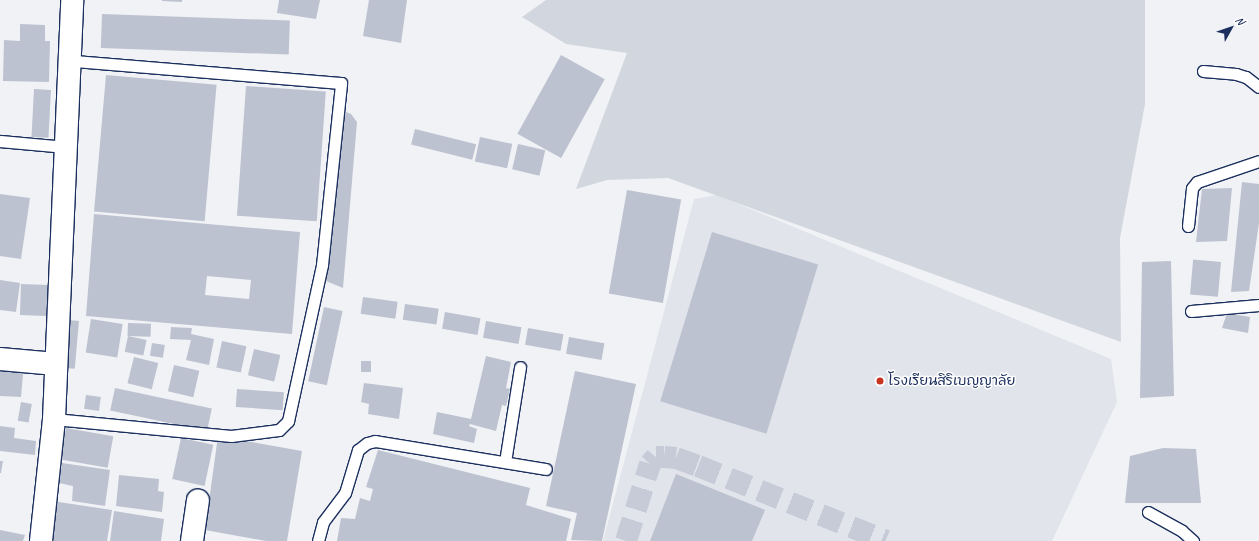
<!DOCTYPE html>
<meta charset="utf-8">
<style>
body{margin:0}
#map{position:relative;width:1259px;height:541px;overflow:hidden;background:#f1f2f5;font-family:Caveat,"Playpen Sans Thai",sans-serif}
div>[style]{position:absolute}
.built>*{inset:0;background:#e1e4ea}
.green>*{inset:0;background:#d2d6df}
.building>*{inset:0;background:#bcc2d0;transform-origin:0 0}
.minor-tunnel>*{height:22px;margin-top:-11px;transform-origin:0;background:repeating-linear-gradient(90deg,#c6cbd7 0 22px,transparent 0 33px)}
.roads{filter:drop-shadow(1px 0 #1b2f5e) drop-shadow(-1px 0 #1b2f5e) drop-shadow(0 1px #1b2f5e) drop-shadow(0 -1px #1b2f5e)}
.service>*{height:11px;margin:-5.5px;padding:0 5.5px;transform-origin:5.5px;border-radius:5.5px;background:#fff}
.minor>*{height:22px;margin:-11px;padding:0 11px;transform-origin:11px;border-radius:11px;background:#fff}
.dots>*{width:11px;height:11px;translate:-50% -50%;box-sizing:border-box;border:2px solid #fff;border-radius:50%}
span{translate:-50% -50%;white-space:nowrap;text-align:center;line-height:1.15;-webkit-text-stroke:3px #fff;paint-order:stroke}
.poi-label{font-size:14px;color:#1b2f5e}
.left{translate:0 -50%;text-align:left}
.north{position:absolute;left:1211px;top:8px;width:40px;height:40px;-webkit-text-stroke:3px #fff;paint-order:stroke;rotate:50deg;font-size:11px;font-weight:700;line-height:16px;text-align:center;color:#1b2f5e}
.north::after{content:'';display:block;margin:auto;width:14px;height:18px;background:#1b2f5e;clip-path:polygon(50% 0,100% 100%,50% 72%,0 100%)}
</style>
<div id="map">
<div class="built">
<i style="clip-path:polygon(717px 195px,1111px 359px,1117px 402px,1052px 541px,603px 541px,694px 199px)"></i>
</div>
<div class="green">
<i style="clip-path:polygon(546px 0,1145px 0,1145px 104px,1120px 238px,1121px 342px,668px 178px,607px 180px,576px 189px,627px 53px,566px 44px,522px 17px)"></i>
</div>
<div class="building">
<i style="clip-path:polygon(162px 0,182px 0,182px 2px,162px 1px)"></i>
<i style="clip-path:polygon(279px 0,320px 0,316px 19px,277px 13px)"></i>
<i style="clip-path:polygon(369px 0,407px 0,401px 43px,363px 36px)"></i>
<i style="left:102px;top:14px;width:188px;height:34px;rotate:2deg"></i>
<i style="clip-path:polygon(20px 24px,45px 25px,45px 41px,50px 41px,49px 82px,3px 81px,4px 40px,20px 41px)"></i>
<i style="left:561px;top:55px;width:50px;height:90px;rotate:29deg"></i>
<i style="left:106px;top:75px;width:111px;height:137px;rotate:5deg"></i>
<i style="left:246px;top:86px;width:80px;height:130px;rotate:4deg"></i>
<i style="left:34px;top:89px;width:17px;height:48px;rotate:3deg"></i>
<i style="clip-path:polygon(343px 111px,351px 114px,357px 122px,343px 288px,326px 281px)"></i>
<i style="left:415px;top:129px;width:63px;height:16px;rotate:14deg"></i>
<i style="left:480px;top:137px;width:33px;height:25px;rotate:12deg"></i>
<i style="left:518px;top:144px;width:28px;height:26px;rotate:13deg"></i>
<i style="clip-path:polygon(1242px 182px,1259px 184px,1259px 223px,1249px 291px,1231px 292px)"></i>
<i style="clip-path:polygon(1232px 188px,1227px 241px,1196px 242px,1202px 189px)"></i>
<i style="left:627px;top:190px;width:55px;height:105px;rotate:10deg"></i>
<i style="clip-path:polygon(0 194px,30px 198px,21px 259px,0 256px)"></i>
<i style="clip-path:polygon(evenodd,94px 214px,300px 232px,292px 334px,86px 316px,94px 214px,207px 276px,251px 280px,249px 299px,205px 295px,207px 276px)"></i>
<i style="left:712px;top:232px;width:111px;height:177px;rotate:17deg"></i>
<i style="clip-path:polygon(1171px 261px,1174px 396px,1140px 398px,1142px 262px)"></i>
<i style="left:1221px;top:262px;width:35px;height:28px;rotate:95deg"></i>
<i style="clip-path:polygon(0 280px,20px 283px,16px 312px,0 310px)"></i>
<i style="left:21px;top:284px;width:27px;height:31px;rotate:2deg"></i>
<i style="left:363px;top:297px;width:35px;height:17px;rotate:8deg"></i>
<i style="left:405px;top:304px;width:34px;height:16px;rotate:8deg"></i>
<i style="left:324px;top:307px;width:19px;height:76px;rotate:12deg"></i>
<i style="left:445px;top:312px;width:36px;height:17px;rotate:10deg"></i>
<i style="clip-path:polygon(1227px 313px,1250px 317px,1248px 333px,1222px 328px)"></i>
<i style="left:91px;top:319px;width:32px;height:34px;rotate:9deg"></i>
<i style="left:68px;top:320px;width:11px;height:48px;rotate:5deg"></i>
<i style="left:486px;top:321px;width:36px;height:17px;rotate:10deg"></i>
<i style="left:128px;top:323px;width:23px;height:13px;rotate:2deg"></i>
<i style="clip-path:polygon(171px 327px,192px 328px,191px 334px,214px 339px,209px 365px,186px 360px,191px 340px,170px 339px)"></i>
<i style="left:528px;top:328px;width:36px;height:17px;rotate:10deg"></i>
<i style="left:128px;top:336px;width:19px;height:16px;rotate:12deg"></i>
<i style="left:569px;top:337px;width:36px;height:17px;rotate:10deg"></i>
<i style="left:222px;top:341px;width:25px;height:27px;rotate:12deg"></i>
<i style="left:152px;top:343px;width:13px;height:13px;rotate:9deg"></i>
<i style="left:254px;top:349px;width:27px;height:27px;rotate:13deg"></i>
<i style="clip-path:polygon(486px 356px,511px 362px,506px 388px,510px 389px,506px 406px,502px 405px,496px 431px,470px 424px,469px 426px,477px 429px,474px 443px,433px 434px,437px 412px,471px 419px)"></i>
<i style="left:134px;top:357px;width:25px;height:27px;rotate:14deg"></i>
<i style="clip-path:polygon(0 361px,24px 363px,21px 397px,0 396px)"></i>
<i style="left:361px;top:361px;width:10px;height:11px"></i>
<i style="left:174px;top:365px;width:26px;height:27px;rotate:13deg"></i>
<i style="clip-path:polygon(575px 371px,636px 384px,602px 541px,571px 540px,577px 513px,546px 506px)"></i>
<i style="clip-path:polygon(364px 383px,403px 388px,399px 419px,368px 414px,369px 404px,361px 402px)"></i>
<i style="left:115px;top:388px;width:99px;height:23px;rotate:12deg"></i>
<i style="left:237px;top:389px;width:47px;height:18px;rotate:4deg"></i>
<i style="left:86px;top:395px;width:15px;height:14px;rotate:8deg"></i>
<i style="left:21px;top:402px;width:11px;height:19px;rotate:10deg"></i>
<i style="clip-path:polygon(0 426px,15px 428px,14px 438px,36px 441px,35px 455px,0 451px)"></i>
<i style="left:66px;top:428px;width:48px;height:32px;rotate:10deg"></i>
<i style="clip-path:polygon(218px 436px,302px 451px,287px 541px,266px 541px,205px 530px)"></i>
<i style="left:181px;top:438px;width:33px;height:42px;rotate:12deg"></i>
<i style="clip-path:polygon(1163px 448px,1196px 449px,1201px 503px,1125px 503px,1130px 456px)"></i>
<i style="clip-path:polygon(378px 450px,530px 488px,526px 505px,571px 519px,566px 541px,337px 541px,341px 518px,355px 519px,360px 498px,370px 501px,373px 489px,366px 487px)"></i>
<i style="clip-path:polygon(0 461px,3px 461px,1px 473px,0 473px)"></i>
<i style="clip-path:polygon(62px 463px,110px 470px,105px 506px,72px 501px,73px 486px,59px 483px)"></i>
<i style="clip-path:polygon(676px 474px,765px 510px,752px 541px,650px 541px)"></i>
<i style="clip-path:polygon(119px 475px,159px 479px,158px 491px,164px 492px,162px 512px,116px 506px)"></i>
<i style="clip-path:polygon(52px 501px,112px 510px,107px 541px,46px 541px)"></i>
<i style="clip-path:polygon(114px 511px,164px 519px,161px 541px,110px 541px)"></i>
<i style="clip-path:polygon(0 530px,25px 535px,23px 541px,0 541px)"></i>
</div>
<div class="minor-tunnel">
<i style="left:626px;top:541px;width:81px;rotate:-72.7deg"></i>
<i style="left:650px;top:464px;width:9px;rotate:-49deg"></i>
<i style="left:656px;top:457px;width:8px"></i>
<i style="left:664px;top:457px;width:12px;rotate:5deg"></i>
<i style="left:676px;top:458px;width:23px;rotate:20deg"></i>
<i style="left:698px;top:466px;width:202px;rotate:21.7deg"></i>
</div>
<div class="roads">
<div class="service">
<i style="left:1203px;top:71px;width:33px;rotate:5deg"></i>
<i style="left:1236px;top:74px;width:10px;rotate:17deg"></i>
<i style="left:1246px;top:77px;width:16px;rotate:38deg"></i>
<i style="left:0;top:141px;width:66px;rotate:5.2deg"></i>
<i style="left:1188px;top:226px;width:38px;rotate:-84deg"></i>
<i style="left:1192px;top:188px;width:8px;rotate:-50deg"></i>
<i style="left:1197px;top:182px;width:65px;rotate:-18.7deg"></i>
<i style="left:1191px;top:311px;width:68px;rotate:-5deg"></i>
<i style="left:54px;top:419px;width:178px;rotate:5.5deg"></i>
<i style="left:231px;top:436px;width:48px;rotate:-7.1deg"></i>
<i style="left:279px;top:430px;width:13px;rotate:-45deg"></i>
<i style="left:288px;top:421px;width:160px;rotate:-77.7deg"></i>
<i style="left:322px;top:265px;width:183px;rotate:-84deg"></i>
<i style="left:341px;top:83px;width:271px;rotate:-175.3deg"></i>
<i style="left:505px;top:462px;width:96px;rotate:-81deg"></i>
<i style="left:1148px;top:512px;width:39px;rotate:29deg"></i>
<i style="left:1182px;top:531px;width:15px;rotate:42deg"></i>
<i style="left:318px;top:541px;width:20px;rotate:-75deg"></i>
<i style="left:323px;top:522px;width:36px;rotate:-53deg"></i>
<i style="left:345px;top:493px;width:45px;rotate:-73.2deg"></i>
<i style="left:358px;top:450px;width:11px;rotate:-38deg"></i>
<i style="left:367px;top:443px;width:8px;rotate:-14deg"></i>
<i style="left:375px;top:441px;width:173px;rotate:9.3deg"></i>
</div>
<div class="minor">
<i style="left:0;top:359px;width:56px;rotate:5.1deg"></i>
<i style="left:41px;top:541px;width:123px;rotate:-83.9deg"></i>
<i style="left:54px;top:419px;width:419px;rotate:-87.5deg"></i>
<i style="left:192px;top:541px;width:41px;rotate:-81.7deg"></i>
</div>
</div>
<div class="dots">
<i style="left:880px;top:381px;background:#c8321e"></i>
</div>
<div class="poi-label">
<span class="left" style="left:888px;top:381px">โรงเรียนสิริเบญญาลัย</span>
</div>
<div class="north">N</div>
</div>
